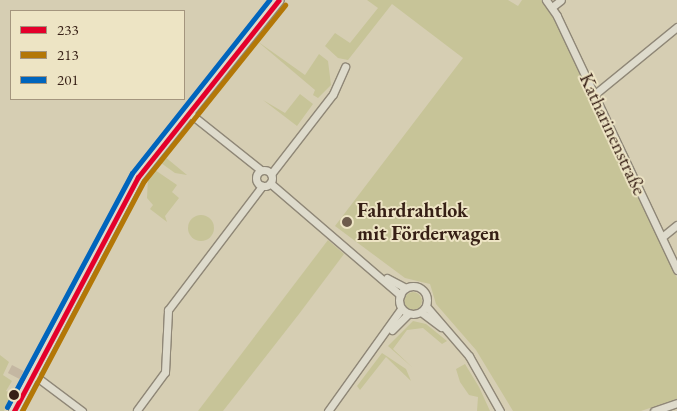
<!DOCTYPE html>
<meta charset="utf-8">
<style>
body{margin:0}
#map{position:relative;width:677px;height:411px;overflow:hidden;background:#d6ceb3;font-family:"EB Garamond",serif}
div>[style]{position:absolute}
.green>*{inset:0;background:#c7c498}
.round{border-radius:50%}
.building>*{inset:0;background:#c4b7a2;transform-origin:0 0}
.roads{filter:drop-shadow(1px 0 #8f8777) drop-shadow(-1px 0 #8f8777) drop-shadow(0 1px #8f8777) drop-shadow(0 -1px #8f8777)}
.minor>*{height:7px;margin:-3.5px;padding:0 3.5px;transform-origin:3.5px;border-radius:3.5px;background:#dedbcc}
.minor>.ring{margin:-3.5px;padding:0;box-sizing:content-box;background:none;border:7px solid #dedbcc;border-radius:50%}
.secondary>*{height:10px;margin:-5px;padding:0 5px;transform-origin:5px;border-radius:5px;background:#dedbcc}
.bus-1>*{height:5px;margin:-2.5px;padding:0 2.5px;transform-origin:2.5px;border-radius:2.5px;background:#e4002b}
.bus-2>*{height:5px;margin:-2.5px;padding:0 2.5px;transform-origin:2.5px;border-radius:2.5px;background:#b37707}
.bus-3>*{height:5px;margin:-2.5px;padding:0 2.5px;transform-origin:2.5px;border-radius:2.5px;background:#0065bd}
.dots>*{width:14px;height:14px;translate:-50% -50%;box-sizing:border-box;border:2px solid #ede4c4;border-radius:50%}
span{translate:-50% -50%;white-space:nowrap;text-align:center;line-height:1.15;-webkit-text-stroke:4px #ede4c4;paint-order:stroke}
.street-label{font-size:20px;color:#361f15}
.poi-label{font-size:20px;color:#361f15;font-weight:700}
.left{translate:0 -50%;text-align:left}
.legend{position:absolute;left:10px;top:10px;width:175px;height:90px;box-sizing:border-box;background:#ede4c4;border:1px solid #a4957e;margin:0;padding:6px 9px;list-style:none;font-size:15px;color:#361f15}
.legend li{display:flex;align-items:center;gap:10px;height:25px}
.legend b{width:25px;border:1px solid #a4957e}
</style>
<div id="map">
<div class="green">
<i style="clip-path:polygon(367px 0,508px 0,518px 6px,522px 0,541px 0,551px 10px,677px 278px,677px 399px,641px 411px,513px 411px,476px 350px,436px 304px,430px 284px,405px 278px,335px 226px,463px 58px,392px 4px,348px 60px,338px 58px,325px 46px,335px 33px,350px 43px,378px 8px)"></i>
<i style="clip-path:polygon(257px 41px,305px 75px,319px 54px,328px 61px,331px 85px,318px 98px,313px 95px,315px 90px)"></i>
<i style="clip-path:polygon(300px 94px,313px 104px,297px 126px,263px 100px,285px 113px)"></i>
<i style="clip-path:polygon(164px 156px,187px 175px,175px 173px,161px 163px,155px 170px,177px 185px,172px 192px,179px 198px,165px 216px,167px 222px,150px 209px,153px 205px,147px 198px,148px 178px)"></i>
<i class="round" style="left:188px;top:215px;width:26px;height:26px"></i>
<i style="clip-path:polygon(328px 240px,344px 254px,299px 314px,223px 411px,198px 411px)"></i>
<i class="round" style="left:404px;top:292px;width:18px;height:18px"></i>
<i style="clip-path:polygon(413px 321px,426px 324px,447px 341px,442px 344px,423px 328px,407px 330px,393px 349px,413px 368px,388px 346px)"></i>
<i style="clip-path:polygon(382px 353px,406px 369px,411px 381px,386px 357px,360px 390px,357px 386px)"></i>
<i style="clip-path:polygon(0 355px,9px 362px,3px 375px,12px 381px,6px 391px,13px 394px,4px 411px,0 411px)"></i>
<i style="clip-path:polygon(465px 364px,479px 387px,490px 411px,477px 411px,478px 397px,469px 395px,460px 382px,456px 369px)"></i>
</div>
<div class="building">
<i style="left:12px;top:365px;width:13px;height:9px;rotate:27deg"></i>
</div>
<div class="roads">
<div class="minor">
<i style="left:546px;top:0;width:19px;rotate:55deg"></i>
<i style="left:557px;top:16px;width:281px;rotate:64.7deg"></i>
<i style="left:552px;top:7px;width:11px;rotate:-38deg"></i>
<i style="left:595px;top:94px;width:106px;rotate:-39.3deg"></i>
<i style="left:188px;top:112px;width:93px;rotate:38.5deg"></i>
<i class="ring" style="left:256px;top:170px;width:9px;height:9px"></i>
<i style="left:271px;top:174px;width:101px;rotate:-52.2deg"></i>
<i style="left:333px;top:94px;width:30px;rotate:-66deg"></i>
<i style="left:270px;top:183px;width:172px;rotate:40.7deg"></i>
<i style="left:662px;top:237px;width:19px;rotate:-39deg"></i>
<i style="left:387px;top:278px;width:21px;rotate:28deg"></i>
<i class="ring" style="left:399px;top:286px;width:21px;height:21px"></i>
<i style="left:426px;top:306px;width:66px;rotate:49.3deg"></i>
<i style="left:469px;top:356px;width:63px;rotate:60.6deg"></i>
<i style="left:421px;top:312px;width:25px;rotate:37deg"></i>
<i style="left:392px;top:330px;width:23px;rotate:-45deg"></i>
<i style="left:34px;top:375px;width:60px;rotate:36.9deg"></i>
<i style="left:137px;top:410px;width:47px;rotate:-53.6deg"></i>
<i style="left:165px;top:372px;width:62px;rotate:-87.2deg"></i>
<i style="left:168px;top:310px;width:156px;rotate:-52.8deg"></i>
<i style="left:328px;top:411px;width:125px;rotate:-54.4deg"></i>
<i style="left:654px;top:411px;width:24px;rotate:-19deg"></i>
</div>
<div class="secondary">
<i style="left:14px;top:411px;width:265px;rotate:-62.1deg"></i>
<i style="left:138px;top:177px;width:226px;rotate:-51.5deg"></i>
</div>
</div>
<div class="bus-1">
<i style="left:14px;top:411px;width:265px;rotate:-62.1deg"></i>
<i style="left:138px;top:177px;width:226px;rotate:-51.5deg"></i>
</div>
<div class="bus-2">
<i style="left:22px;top:411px;width:260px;rotate:-62.1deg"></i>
<i style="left:144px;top:181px;width:226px;rotate:-51.3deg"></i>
</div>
<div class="bus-3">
<i style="left:7px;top:407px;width:265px;rotate:-61.9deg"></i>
<i style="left:132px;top:173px;width:221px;rotate:-51.6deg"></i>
</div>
<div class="dots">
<i style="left:347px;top:222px;background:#6e5c4c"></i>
<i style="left:14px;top:395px;background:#361f15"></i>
</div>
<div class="street-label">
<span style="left:613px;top:134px;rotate:65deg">Katharinenstraße</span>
</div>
<div class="poi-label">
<span class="left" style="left:357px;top:222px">Fahrdrahtlok<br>mit Förderwagen</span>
</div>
<ul class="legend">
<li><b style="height:6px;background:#e4002b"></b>233</li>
<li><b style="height:6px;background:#b37707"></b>213</li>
<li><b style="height:6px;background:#0065bd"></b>201</li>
</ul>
</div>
